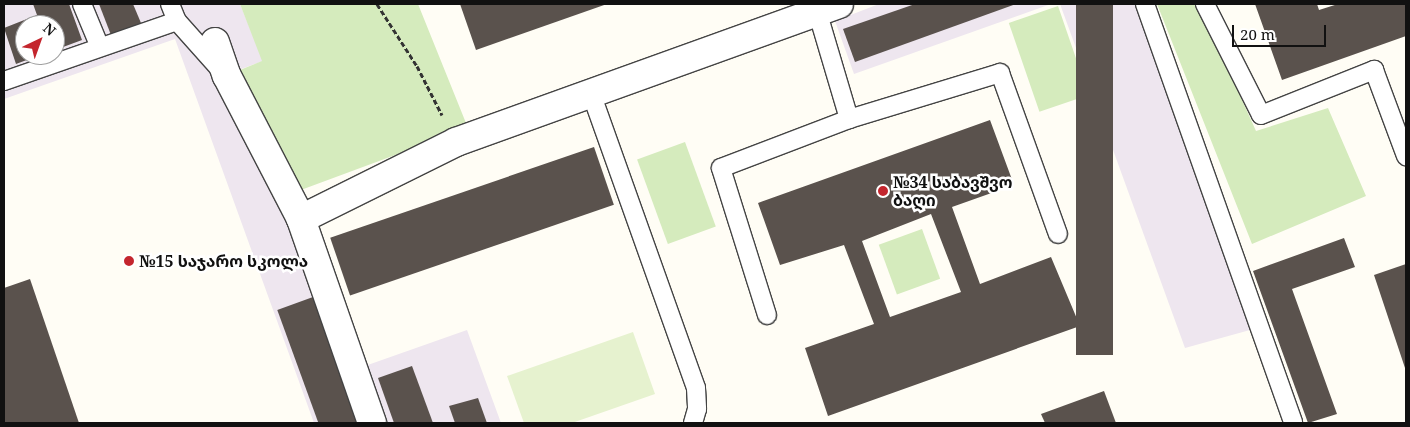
<!DOCTYPE html>
<meta charset="utf-8">
<style>
body{margin:0}
#map{position:relative;width:1410px;height:427px;overflow:hidden;background:#fffdf5;font-family:"Noto Serif","Noto Sans Georgian",serif}
div>[style]{position:absolute}
.industrial>*{inset:0;background:#eee6ef}
.green>*{inset:0;background:#d5ebbd;transform-origin:0 0}
.pitch>*{inset:0;background:#e6f2cf}
.building>*{inset:0;background:#5a524d;transform-origin:0 0}
.path>*{height:3px;margin-top:-1.5px;transform-origin:0;background:repeating-linear-gradient(90deg,#333 0 5px,transparent 0 7.5px)}
.roads{filter:drop-shadow(1px 0 #444) drop-shadow(-1px 0 #444) drop-shadow(0 1px #444) drop-shadow(0 -1px #444)}
.service>*{height:18px;margin:-9px;padding:0 9px;transform-origin:9px;border-radius:9px;background:#fff}
.minor>*{height:28px;margin:-14px;padding:0 14px;transform-origin:14px;border-radius:14px;background:#fff}
.dots>*{width:14px;height:14px;translate:-50% -50%;box-sizing:border-box;border:2px solid #fff;border-radius:50%}
span{translate:-50% -50%;white-space:nowrap;text-align:center;line-height:1.15;-webkit-text-stroke:5px #fff;paint-order:stroke}
.poi-label{font-size:16px;color:#111;font-weight:700}
.left{translate:0 -50%;text-align:left}
.frame{position:absolute;inset:0;border:5px solid #111;pointer-events:none}
.north{position:absolute;left:15px;top:15px;width:50px;height:50px;box-sizing:border-box;background:#fff;border:1px solid #a0a0a0;border-radius:50%;rotate:42deg;font-size:14px;font-weight:700;line-height:20px;text-align:center;color:#111}
.north::after{content:'';display:block;margin:auto;width:18px;height:22px;background:#c4262e;clip-path:polygon(50% 0,100% 100%,50% 72%,0 100%)}
.scale{position:absolute;left:1232px;top:25px;width:94px;height:22px;box-sizing:border-box;border:2px solid #111;border-top:0;padding-left:6px;font-size:15px;line-height:18px;white-space:nowrap;color:#111;-webkit-text-stroke:4px #fff;paint-order:stroke}
</style>
<div id="map">
<div class="industrial">
<i style="clip-path:polygon(evenodd,4px 4px,240px 4px,263px 61px,236px 71px,345px 373px,467px 330px,501px 423px,314px 423px,175px 39px,4px 99px,4px 4px,25px 25px,55px 25px,55px 55px,25px 55px,25px 25px)"></i>
<i style="clip-path:polygon(879px 4px,1051px 4px,854px 74px,835px 21px)"></i>
<i style="clip-path:polygon(1060px 4px,1137px 4px,1250px 330px,1185px 348px)"></i>
</div>
<div class="green">
<i style="clip-path:polygon(240px 4px,418px 4px,468px 128px,282px 197px,235px 72px,262px 61px)"></i>
<i style="clip-path:polygon(1157px 4px,1199px 4px,1256px 131px,1328px 108px,1366px 196px,1252px 244px)"></i>
<i style="left:1058px;top:6px;width:94px;height:52px;rotate:71deg"></i>
<i style="left:685px;top:142px;width:90px;height:51px;rotate:70deg"></i>
<i style="left:922px;top:229px;width:53px;height:46px;rotate:70deg"></i>
</div>
<div class="pitch">
<i style="clip-path:polygon(633px 332px,655px 394px,572px 423px,524px 423px,507px 376px)"></i>
</div>
<div class="building">
<i style="clip-path:polygon(33px 4px,69px 4px,82px 40px,55px 50px,55px 25px,25px 25px,25px 55px,40px 55px,16px 64px,4px 28px,37px 15px)"></i>
<i style="clip-path:polygon(99px 4px,133px 4px,141px 23px,111px 35px)"></i>
<i style="clip-path:polygon(460px 4px,607px 4px,476px 50px)"></i>
<i style="clip-path:polygon(915px 4px,1016px 4px,855px 62px,843px 29px)"></i>
<i style="left:1076px;top:4px;width:37px;height:351px"></i>
<i style="clip-path:polygon(1255px 4px,1317px 4px,1319px 10px,1338px 4px,1406px 4px,1406px 36px,1282px 80px)"></i>
<i style="clip-path:polygon(evenodd,990px 120px,1014px 185px,952px 207px,980px 284px,1051px 257px,1080px 326px,828px 416px,805px 348px,874px 324px,844px 245px,780px 265px,758px 203px,990px 120px,931px 214px,961px 292px,890px 317px,862px 241px,931px 214px)"></i>
<i style="left:594px;top:147px;width:61px;height:279px;rotate:71deg"></i>
<i style="clip-path:polygon(1344px 238px,1355px 267px,1292px 289px,1337px 414px,1308px 423px,1253px 271px)"></i>
<i style="clip-path:polygon(1406px 264px,1406px 371px,1374px 275px)"></i>
<i style="clip-path:polygon(30px 279px,79px 423px,4px 423px,4px 288px)"></i>
<i style="left:313px;top:297px;width:134px;height:38px;rotate:70deg"></i>
<i style="clip-path:polygon(412px 366px,433px 423px,394px 423px,378px 378px)"></i>
<i style="clip-path:polygon(1104px 391px,1116px 423px,1045px 423px,1041px 414px)"></i>
<i style="clip-path:polygon(478px 398px,487px 423px,455px 423px,449px 406px)"></i>
</div>
<div class="path">
<i style="left:377px;top:4px;width:74px;rotate:57.2deg"></i>
<i style="left:417px;top:66px;width:55px;rotate:63deg"></i>
</div>
<div class="roads">
<div class="service">
<i style="left:82px;top:4px;width:44px;rotate:67.5deg"></i>
<i style="left:170px;top:4px;width:18px;rotate:68deg"></i>
<i style="left:815px;top:4px;width:120px;rotate:73.5deg"></i>
<i style="left:1145px;top:4px;width:444px;rotate:70.5deg"></i>
<i style="left:1205px;top:4px;width:124px;rotate:63.2deg"></i>
<i style="left:1261px;top:115px;width:122px;rotate:-21.7deg"></i>
<i style="left:1374px;top:70px;width:92px;rotate:69.6deg"></i>
<i style="left:4px;top:81px;width:183px;rotate:-19.1deg"></i>
<i style="left:177px;top:21px;width:62px;rotate:48.3deg"></i>
<i style="left:591px;top:93px;width:313px;rotate:70.4deg"></i>
<i style="left:696px;top:388px;width:21px;rotate:87deg"></i>
<i style="left:697px;top:409px;width:15px;rotate:106deg"></i>
<i style="left:767px;top:315px;width:154px;rotate:-107.4deg"></i>
<i style="left:721px;top:168px;width:137px;rotate:-20.9deg"></i>
<i style="left:849px;top:119px;width:158px;rotate:-16.9deg"></i>
<i style="left:1000px;top:73px;width:171px;rotate:70.2deg"></i>
</div>
<div class="minor">
<i style="left:215px;top:42px;width:36px;rotate:71deg"></i>
<i style="left:227px;top:76px;width:161px;rotate:62.6deg"></i>
<i style="left:301px;top:219px;width:216px;rotate:70.8deg"></i>
<i style="left:301px;top:219px;width:173px;rotate:-26.4deg"></i>
<i style="left:456px;top:142px;width:407px;rotate:-19.8deg"></i>
</div>
</div>
<div class="dots">
<i style="left:883px;top:191px;background:#c4262e"></i>
<i style="left:129px;top:261px;background:#c4262e"></i>
</div>
<div class="poi-label">
<span class="left" style="left:893px;top:191px">№34 საბავშვო<br>ბაღი</span>
<span class="left" style="left:139px;top:261px">№15 საჯარო სკოლა</span>
</div>
<div class="frame"></div>
<div class="north">N</div>
<div class="scale">20 m</div>
</div>
